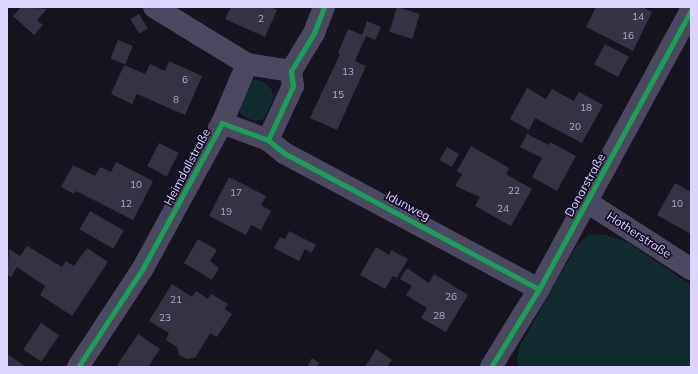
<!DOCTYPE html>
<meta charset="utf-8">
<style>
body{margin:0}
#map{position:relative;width:698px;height:374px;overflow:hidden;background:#171420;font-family:Mulish,sans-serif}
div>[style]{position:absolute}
.green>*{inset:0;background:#112b2e}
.building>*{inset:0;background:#363143;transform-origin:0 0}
.street>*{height:22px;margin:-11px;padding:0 11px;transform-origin:11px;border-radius:11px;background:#4b4861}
.cycleway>*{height:5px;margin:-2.5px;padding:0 2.5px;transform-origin:2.5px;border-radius:2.5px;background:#1a9f57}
span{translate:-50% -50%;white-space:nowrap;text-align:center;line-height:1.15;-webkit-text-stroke:3.5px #140e26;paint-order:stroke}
.number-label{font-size:10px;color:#b2aad0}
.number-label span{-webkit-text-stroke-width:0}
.street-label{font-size:12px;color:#dcd3ff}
.frame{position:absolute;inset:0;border:8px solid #dcd3ff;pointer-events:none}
</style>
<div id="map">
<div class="green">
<i style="clip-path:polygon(255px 79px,263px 82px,272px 90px,273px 100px,264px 119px,255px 121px,246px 118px,239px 111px,239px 102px,246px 86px)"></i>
<i style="clip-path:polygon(589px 234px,605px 235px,627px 242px,691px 285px,691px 367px,519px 367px,517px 360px,520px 346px,577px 245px)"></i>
</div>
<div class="building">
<i style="clip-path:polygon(21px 7px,47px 9px,37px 20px,43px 25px,34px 35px,13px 16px)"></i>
<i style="clip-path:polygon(231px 7px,271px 7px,277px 10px,265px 37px,225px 19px)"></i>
<i style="left:397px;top:7px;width:24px;height:26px;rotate:17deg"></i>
<i style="clip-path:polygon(596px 7px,642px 7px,652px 12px,633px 51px,586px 27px)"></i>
<i style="left:139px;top:14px;width:17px;height:10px;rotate:59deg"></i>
<i style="clip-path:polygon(367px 21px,381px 27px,375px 40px,366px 36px,355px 61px,366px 66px,337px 130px,310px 118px,340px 54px,338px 53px,348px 29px,362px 35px)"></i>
<i style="left:118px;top:40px;width:16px;height:20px;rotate:22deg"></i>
<i style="left:605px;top:44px;width:27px;height:23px;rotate:28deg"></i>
<i style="clip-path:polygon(169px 61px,202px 76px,185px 115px,137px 94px,132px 104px,111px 94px,124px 65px,145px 74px,150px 64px,165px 71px)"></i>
<i style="clip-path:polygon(527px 88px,546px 99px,552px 89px,574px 101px,579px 92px,603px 105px,582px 143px,535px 118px,529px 130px,510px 119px)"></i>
<i style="clip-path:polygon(527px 134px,549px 145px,550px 142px,576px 156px,557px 191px,532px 177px,542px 158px,520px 147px)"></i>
<i style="left:159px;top:143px;width:22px;height:26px;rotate:27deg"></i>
<i style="clip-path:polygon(471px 146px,509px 168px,506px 174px,532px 189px,511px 226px,475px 206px,480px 197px,455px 186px,462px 174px,457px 171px)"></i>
<i style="left:447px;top:147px;width:14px;height:15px;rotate:30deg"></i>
<i style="clip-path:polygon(116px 162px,153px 181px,133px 220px,76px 191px,74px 194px,61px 187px,73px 165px,95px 176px,100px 167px,111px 172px)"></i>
<i style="clip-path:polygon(229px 177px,266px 196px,261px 205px,271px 211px,261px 230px,251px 225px,246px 235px,209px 216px)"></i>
<i style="clip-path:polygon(675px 183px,691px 192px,691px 234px,657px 215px)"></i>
<i style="left:90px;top:211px;width:39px;height:21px;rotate:30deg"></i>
<i style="clip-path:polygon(289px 231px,316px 245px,311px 253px,305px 249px,299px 261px,274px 248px,280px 237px,285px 239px)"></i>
<i style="clip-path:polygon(198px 239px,217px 250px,210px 261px,219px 268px,212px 280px,184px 263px)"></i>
<i style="clip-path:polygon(27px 246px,62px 267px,66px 261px,74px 266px,87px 248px,108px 262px,72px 316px,40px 295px,45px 286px,17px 267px,11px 277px,7px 275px,9px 249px,20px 256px)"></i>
<i style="clip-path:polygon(376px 247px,389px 255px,391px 250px,408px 259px,397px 278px,393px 276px,385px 289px,360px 275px)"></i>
<i style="clip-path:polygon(407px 268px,429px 283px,434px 274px,468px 295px,446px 332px,421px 318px,427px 308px,406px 295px,412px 286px,400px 279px)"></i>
<i style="clip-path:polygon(172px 284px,192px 297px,196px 291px,208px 299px,211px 294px,228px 304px,225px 309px,232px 314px,217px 337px,210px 333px,195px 358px,187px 359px,179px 355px,177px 347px,166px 340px,169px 333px,149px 321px)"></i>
<i style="left:41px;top:323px;width:22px;height:32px;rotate:34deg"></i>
<i style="clip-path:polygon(138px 334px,160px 349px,148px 367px,116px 367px)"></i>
<i style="clip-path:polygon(376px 349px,392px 360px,387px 367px,365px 367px)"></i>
<i style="clip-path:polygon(7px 354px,10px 356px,26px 367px,7px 367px)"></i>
<i style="clip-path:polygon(312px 358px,319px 363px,317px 367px,307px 367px)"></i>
</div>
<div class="street">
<i style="left:154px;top:7px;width:109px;rotate:31.5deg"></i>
<i style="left:222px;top:123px;width:64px;rotate:-67deg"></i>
<i style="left:247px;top:64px;width:45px;rotate:9deg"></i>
<i style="left:268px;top:140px;width:21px;rotate:39deg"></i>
<i style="left:284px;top:153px;width:289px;rotate:28.1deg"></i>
<i style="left:587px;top:202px;width:124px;rotate:32.8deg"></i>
<i style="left:78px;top:367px;width:118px;rotate:-56.7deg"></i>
<i style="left:143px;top:268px;width:165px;rotate:-61.4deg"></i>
<i style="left:222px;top:123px;width:49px;rotate:20.3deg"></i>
<i style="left:268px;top:140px;width:60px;rotate:-65.2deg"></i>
<i style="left:293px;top:86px;width:15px;rotate:-98deg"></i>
<i style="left:291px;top:71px;width:44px;rotate:-58.8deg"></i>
<i style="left:314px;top:33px;width:28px;rotate:-69deg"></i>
<i style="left:491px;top:367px;width:92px;rotate:-58.4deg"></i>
<i style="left:539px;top:289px;width:318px;rotate:-61.4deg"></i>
</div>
<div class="cycleway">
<i style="left:268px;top:140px;width:21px;rotate:39deg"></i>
<i style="left:284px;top:153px;width:289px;rotate:28.1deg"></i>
<i style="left:78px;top:367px;width:118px;rotate:-56.7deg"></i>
<i style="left:143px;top:268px;width:165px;rotate:-61.4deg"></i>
<i style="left:222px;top:123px;width:49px;rotate:20.3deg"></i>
<i style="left:268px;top:140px;width:60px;rotate:-65.2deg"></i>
<i style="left:293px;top:86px;width:15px;rotate:-98deg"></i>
<i style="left:291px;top:71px;width:44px;rotate:-58.8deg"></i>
<i style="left:314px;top:33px;width:28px;rotate:-69deg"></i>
<i style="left:491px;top:367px;width:92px;rotate:-58.4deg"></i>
<i style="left:539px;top:289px;width:318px;rotate:-61.4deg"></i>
</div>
<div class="number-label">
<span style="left:638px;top:17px">14</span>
<span style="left:261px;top:19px">2</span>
<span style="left:628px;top:36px">16</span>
<span style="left:348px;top:72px">13</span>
<span style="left:185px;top:80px">6</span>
<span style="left:338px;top:95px">15</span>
<span style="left:176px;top:100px">8</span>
<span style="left:586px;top:108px">18</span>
<span style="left:575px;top:127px">20</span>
<span style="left:136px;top:185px">10</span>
<span style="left:514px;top:191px">22</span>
<span style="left:236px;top:193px">17</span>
<span style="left:126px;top:204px">12</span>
<span style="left:677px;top:204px">10</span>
<span style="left:503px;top:209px">24</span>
<span style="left:226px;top:212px">19</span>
<span style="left:451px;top:297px">26</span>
<span style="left:176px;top:300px">21</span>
<span style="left:439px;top:316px">28</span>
<span style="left:165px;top:318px">23</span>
</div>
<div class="street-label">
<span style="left:187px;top:167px;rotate:-62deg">Heimdallstraße</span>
<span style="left:585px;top:185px;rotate:-61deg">Donarstraße</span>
<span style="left:408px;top:206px;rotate:28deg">Idunweg</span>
<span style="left:639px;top:235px;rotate:33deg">Hotherstraße</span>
</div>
<div class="frame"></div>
</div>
